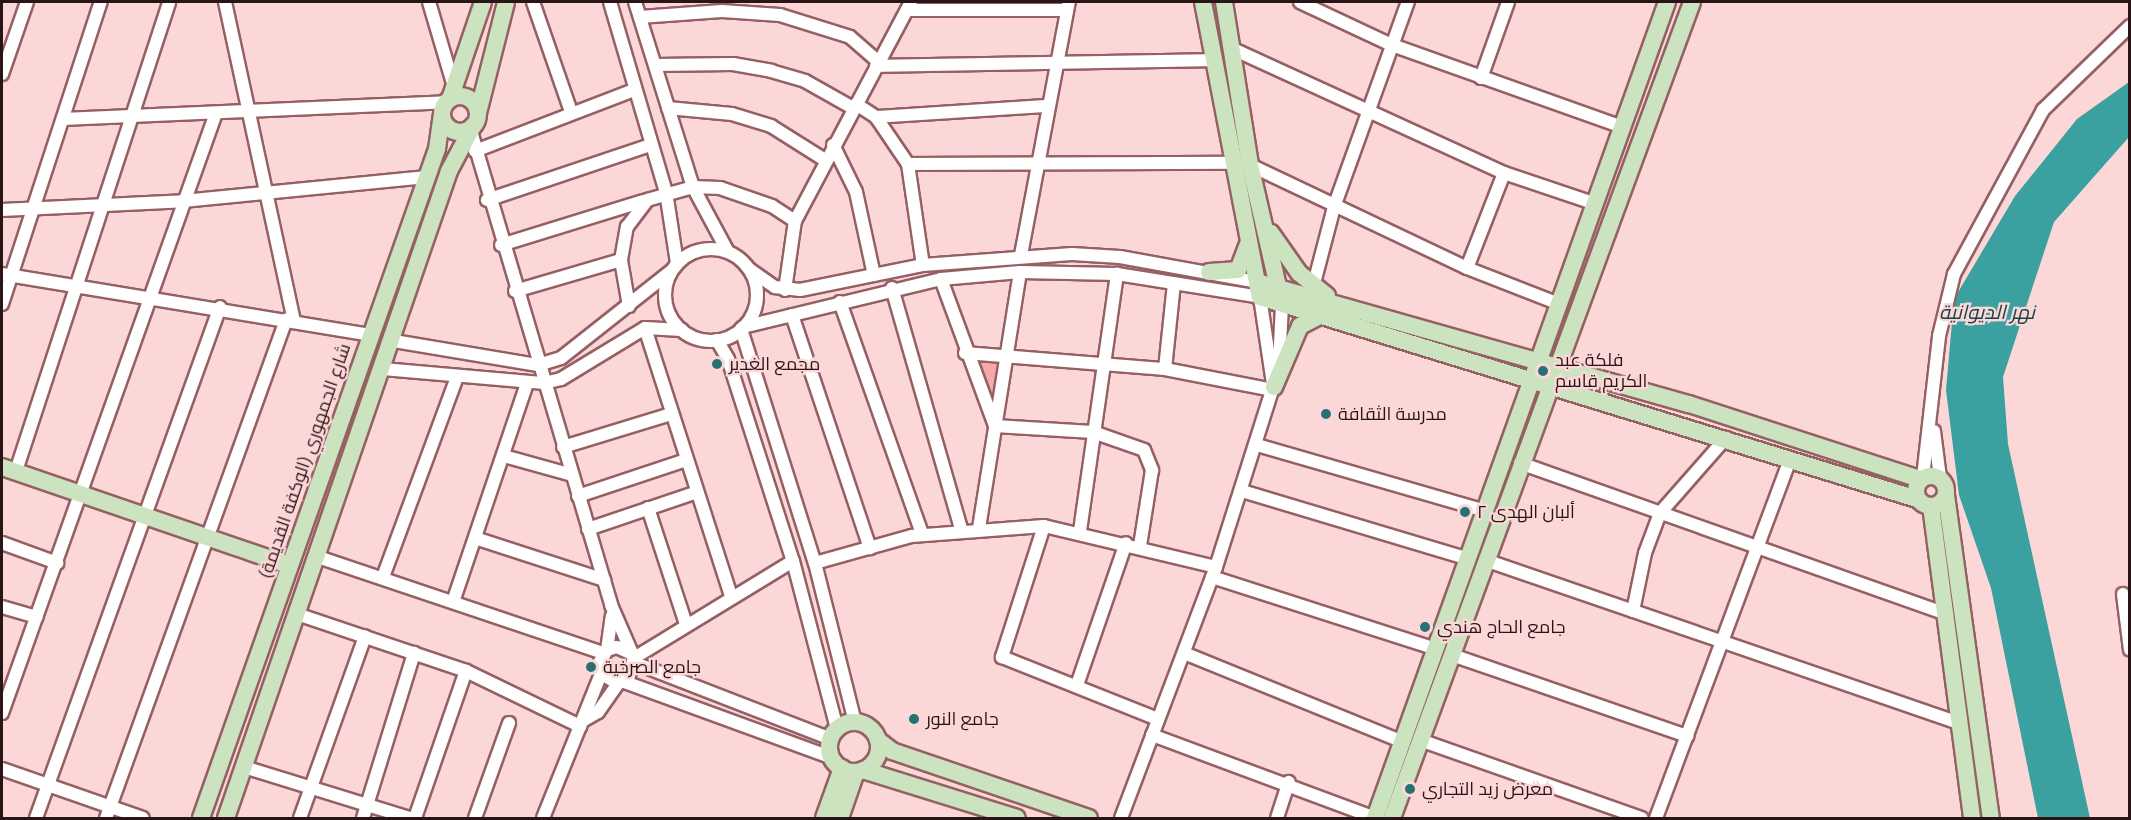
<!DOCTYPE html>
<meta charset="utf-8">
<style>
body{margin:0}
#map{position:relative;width:2131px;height:820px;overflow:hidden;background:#fcd7d8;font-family:"IBM Plex Sans",Cairo,sans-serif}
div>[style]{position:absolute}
.green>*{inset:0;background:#f4a9ad}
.water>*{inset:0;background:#3ba0a0}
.roads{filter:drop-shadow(2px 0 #956064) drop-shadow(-2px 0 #956064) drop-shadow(0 2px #956064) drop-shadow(0 -2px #956064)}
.minor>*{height:12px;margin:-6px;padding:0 6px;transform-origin:6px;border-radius:6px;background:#fff}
.minor>.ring{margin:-6px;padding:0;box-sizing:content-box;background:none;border:12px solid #fff;border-radius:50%}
.major>*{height:16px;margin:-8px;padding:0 8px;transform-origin:8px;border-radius:8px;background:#cbe3be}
.major>.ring{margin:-8px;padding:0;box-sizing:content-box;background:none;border:16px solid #cbe3be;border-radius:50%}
.dots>*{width:16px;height:16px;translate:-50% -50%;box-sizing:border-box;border:3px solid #fcd7d8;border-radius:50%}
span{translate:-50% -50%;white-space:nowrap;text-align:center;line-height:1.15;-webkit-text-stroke:4.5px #fcd7d8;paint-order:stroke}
.poi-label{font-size:18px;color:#291416}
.left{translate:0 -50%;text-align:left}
.street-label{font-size:18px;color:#291416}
.water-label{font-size:20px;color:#154343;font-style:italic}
.frame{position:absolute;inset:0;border:3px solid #291416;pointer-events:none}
</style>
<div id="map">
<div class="green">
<i style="clip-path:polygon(973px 358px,1002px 361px,994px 413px)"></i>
</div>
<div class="water">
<i style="clip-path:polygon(2129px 82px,2129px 137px,2054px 222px,2003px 377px,2008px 444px,2090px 818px,2038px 818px,1991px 588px,1959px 495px,1946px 390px,1954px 299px,2015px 196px,2077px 119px)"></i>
</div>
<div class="roads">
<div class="minor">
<i style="left:225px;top:2px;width:327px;rotate:77.8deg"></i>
<i style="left:429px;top:2px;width:89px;rotate:73.6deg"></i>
<i style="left:533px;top:2px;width:116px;rotate:70.9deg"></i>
<i style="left:610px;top:2px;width:198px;rotate:73.6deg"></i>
<i style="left:666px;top:192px;width:72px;rotate:81.2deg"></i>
<i style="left:635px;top:2px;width:194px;rotate:72.6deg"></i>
<i style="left:693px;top:187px;width:74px;rotate:61.7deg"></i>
<i style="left:1300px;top:2px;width:102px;rotate:25.1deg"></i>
<i style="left:1392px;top:45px;width:242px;rotate:19.6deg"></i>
<i style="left:907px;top:10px;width:160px"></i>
<i style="left:640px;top:17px;width:82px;rotate:-4.2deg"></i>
<i style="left:722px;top:11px;width:58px;rotate:3.9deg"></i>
<i style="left:780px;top:15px;width:73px;rotate:17.4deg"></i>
<i style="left:850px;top:37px;width:38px;rotate:41deg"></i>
<i style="left:1233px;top:49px;width:298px;rotate:24.6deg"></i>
<i style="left:1504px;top:173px;width:94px;rotate:18.6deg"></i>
<i style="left:655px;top:65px;width:78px;rotate:-0.7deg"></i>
<i style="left:733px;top:64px;width:39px;rotate:10deg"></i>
<i style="left:771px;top:71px;width:35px;rotate:16deg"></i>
<i style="left:805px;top:81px;width:55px;rotate:29.4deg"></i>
<i style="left:876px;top:66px;width:338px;rotate:-1deg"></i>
<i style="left:2px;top:74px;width:76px;rotate:-70.9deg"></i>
<i style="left:1481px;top:78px;width:81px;rotate:-70.4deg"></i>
<i style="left:856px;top:104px;width:24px;rotate:33deg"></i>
<i style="left:876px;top:117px;width:57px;rotate:55.8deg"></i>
<i style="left:908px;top:164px;width:102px;rotate:81.6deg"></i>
<i style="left:668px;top:108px;width:64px;rotate:5.4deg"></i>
<i style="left:732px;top:114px;width:41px;rotate:17.1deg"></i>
<i style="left:771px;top:126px;width:64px;rotate:32.2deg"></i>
<i style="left:876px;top:117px;width:171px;rotate:-3.7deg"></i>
<i style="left:63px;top:119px;width:383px;rotate:-2.5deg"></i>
<i style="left:470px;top:128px;width:497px;rotate:73.5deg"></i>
<i style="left:611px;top:605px;width:58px;rotate:66.5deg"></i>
<i style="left:634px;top:658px;width:22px;rotate:106deg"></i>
<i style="left:628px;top:679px;width:13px;rotate:167deg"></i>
<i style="left:615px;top:682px;width:13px;rotate:-148deg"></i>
<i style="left:604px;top:675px;width:14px;rotate:-107deg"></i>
<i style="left:600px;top:662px;width:14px;rotate:-60deg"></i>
<i style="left:607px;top:650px;width:10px;rotate:-17deg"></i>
<i style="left:617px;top:647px;width:17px;rotate:25deg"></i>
<i style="left:833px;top:145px;width:52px;rotate:63.9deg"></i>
<i style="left:856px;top:192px;width:85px;rotate:77.8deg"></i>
<i style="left:475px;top:151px;width:170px;rotate:-21deg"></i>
<i style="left:908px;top:164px;width:326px;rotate:-0.2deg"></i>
<i style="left:1250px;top:165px;width:240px;rotate:25.4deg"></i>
<i style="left:1467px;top:268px;width:97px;rotate:21.3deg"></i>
<i style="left:487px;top:200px;width:172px;rotate:-18.6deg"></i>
<i style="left:2px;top:210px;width:181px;rotate:-2.8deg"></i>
<i style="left:183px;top:201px;width:245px;rotate:-5.6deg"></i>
<i style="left:501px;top:245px;width:149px;rotate:-17.2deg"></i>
<i class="ring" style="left:665px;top:249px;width:80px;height:80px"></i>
<i style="left:1021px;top:255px;width:258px;rotate:-79.3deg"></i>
<i style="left:1467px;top:268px;width:102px;rotate:-68.7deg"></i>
<i style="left:749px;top:269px;width:32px;rotate:35deg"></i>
<i style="left:775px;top:287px;width:25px;rotate:7deg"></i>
<i style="left:800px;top:290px;width:126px;rotate:-11.5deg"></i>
<i style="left:923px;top:265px;width:149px;rotate:-4.2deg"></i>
<i style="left:1072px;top:254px;width:48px;rotate:3.6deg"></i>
<i style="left:1120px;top:257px;width:139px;rotate:10.3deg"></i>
<i style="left:2px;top:274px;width:373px;rotate:9.4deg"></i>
<i style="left:941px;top:279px;width:157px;rotate:69.8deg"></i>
<i style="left:995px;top:426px;width:98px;rotate:3.5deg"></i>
<i style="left:1093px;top:432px;width:54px;rotate:19.4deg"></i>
<i style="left:1144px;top:450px;width:22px;rotate:68deg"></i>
<i style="left:1152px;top:470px;width:77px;rotate:99deg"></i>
<i style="left:892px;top:288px;width:250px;rotate:74deg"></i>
<i style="left:785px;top:290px;width:70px;rotate:-81.8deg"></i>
<i style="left:795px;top:221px;width:248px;rotate:-62.1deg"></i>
<i style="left:515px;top:291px;width:110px;rotate:-16.3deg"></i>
<i style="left:1312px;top:291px;width:87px;rotate:-75.3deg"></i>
<i style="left:1334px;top:207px;width:218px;rotate:-70.2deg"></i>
<i style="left:840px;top:302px;width:246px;rotate:70.5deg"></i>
<i style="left:2px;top:304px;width:318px;rotate:-71.9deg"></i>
<i style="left:629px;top:306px;width:47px;rotate:-99.9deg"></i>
<i style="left:621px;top:260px;width:34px;rotate:-80deg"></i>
<i style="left:627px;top:227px;width:34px;rotate:-53deg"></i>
<i style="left:647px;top:200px;width:48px;rotate:-15.8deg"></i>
<i style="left:693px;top:187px;width:27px;rotate:2deg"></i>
<i style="left:720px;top:188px;width:55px;rotate:19.1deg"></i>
<i style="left:772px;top:206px;width:27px;rotate:33deg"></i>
<i style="left:792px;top:315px;width:246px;rotate:71.5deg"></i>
<i style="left:743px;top:327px;width:204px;rotate:-13.6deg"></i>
<i style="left:941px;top:279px;width:79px;rotate:-5.1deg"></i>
<i style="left:1020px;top:272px;width:97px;rotate:1.2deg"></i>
<i style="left:1117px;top:274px;width:145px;rotate:9.1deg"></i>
<i style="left:1260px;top:297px;width:88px;rotate:81.5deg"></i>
<i style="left:645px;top:328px;width:281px;rotate:72.2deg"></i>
<i style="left:741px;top:329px;width:245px;rotate:72.5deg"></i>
<i style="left:815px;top:563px;width:164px;rotate:75.9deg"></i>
<i style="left:717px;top:340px;width:22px;rotate:60deg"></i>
<i style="left:728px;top:359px;width:212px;rotate:72.2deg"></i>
<i style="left:793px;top:561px;width:174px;rotate:75.3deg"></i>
<i style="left:394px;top:341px;width:146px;rotate:9.5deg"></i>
<i style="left:538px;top:365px;width:24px;rotate:-17deg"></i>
<i style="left:561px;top:358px;width:140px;rotate:-38.3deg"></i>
<i style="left:965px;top:353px;width:201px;rotate:4.6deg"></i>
<i style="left:1165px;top:369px;width:110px;rotate:11deg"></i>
<i style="left:1279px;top:364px;width:60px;rotate:-87.1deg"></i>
<i style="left:383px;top:369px;width:162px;rotate:5deg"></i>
<i style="left:544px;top:383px;width:17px;rotate:-13deg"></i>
<i style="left:561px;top:379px;width:98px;rotate:-31.3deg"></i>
<i style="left:645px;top:328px;width:37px;rotate:3deg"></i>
<i style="left:1165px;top:369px;width:86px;rotate:-84deg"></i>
<i style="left:1934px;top:431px;width:47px;rotate:82.7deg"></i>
<i style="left:1257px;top:445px;width:238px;rotate:16.1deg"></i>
<i style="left:563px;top:447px;width:113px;rotate:-17deg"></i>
<i style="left:504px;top:456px;width:71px;rotate:15.6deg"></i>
<i style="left:1520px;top:463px;width:449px;rotate:19.5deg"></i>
<i style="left:16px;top:471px;width:493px;rotate:-71.9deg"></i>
<i style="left:1923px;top:477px;width:142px;rotate:-83.5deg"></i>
<i style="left:1939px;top:336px;width:64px;rotate:-76.4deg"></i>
<i style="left:1954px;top:274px;width:187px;rotate:-61.5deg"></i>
<i style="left:2043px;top:110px;width:121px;rotate:-44deg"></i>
<i style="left:1242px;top:491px;width:236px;rotate:16.7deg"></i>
<i style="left:578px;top:496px;width:114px;rotate:-18.4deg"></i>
<i style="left:648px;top:508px;width:122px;rotate:71.9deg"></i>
<i style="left:1044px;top:526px;width:138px;rotate:107.8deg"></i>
<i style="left:1002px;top:657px;width:168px;rotate:21.7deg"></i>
<i style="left:979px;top:528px;width:259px;rotate:-80.9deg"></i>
<i style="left:588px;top:529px;width:115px;rotate:-18.7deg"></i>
<i style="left:1080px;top:531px;width:260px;rotate:-81.8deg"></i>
<i style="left:475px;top:538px;width:136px;rotate:18deg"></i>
<i style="left:2px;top:543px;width:59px;rotate:20deg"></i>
<i style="left:318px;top:557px;width:302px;rotate:18.6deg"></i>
<i style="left:1485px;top:560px;width:501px;rotate:18.98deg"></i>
<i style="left:815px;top:563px;width:101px;rotate:-15.6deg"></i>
<i style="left:912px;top:536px;width:132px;rotate:-4.3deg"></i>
<i style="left:1044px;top:526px;width:177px;rotate:13.4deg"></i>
<i style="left:383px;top:577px;width:213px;rotate:-69.7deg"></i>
<i style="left:1212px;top:577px;width:235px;rotate:17.8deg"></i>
<i style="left:2123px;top:594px;width:56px;rotate:82.9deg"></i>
<i style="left:453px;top:602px;width:230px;rotate:-71.3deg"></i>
<i style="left:2px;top:607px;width:36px;rotate:16deg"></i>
<i style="left:1633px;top:611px;width:59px;rotate:-78.3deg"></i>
<i style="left:1645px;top:553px;width:43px;rotate:-69.4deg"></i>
<i style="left:1660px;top:513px;width:100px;rotate:-48.7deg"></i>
<i style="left:297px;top:614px;width:178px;rotate:18.6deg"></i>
<i style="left:466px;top:671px;width:127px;rotate:25.8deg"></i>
<i style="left:607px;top:650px;width:34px;rotate:-82deg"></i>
<i style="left:1184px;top:653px;width:236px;rotate:22.1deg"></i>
<i style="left:1452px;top:655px;width:249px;rotate:19deg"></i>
<i style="left:634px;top:658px;width:186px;rotate:-31.4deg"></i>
<i style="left:635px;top:663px;width:210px;rotate:21.2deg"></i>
<i style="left:622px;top:681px;width:224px;rotate:20.1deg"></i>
<i style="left:1077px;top:685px;width:150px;rotate:-71deg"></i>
<i style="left:2px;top:713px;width:637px;rotate:-70.37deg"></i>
<i style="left:584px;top:720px;width:16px;rotate:-30deg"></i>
<i style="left:598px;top:712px;width:37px;rotate:-55deg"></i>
<i style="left:1152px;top:735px;width:238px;rotate:20.4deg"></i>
<i style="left:1420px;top:740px;width:235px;rotate:19.4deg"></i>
<i style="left:244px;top:767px;width:174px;rotate:17.1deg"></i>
<i style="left:2px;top:769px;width:149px;rotate:19.2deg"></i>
<i style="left:36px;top:818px;width:543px;rotate:-70.2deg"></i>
<i style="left:106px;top:818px;width:530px;rotate:-70.13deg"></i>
<i style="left:300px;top:818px;width:193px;rotate:-70.3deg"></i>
<i style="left:363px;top:818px;width:173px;rotate:-72.8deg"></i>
<i style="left:415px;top:818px;width:156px;rotate:-70.9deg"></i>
<i style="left:475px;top:818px;width:101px;rotate:-70.3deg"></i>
<i style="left:543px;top:818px;width:158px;rotate:-68.1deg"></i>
<i style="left:1121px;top:818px;width:268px;rotate:-69.3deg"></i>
<i style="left:1216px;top:567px;width:195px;rotate:-72.4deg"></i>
<i style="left:1277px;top:818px;width:38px;rotate:-72deg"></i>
<i style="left:1656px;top:818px;width:383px;rotate:-69.5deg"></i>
</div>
<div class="major">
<i style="left:1203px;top:2px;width:300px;rotate:79.1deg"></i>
<i style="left:1260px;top:297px;width:687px;rotate:17.09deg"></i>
<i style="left:1224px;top:2px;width:165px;rotate:80.9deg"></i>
<i style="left:1250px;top:165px;width:133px;rotate:77deg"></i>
<i class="ring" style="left:442px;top:96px;width:20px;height:20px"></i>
<i style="left:450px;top:99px;width:102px;rotate:-71.2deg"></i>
<i style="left:478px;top:113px;width:114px;rotate:-75.8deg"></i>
<i style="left:1271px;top:233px;width:49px;rotate:55deg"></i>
<i style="left:1299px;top:273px;width:36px;rotate:39deg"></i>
<i style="left:1209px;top:272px;width:29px;rotate:-4deg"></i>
<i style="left:1238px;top:270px;width:28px;rotate:-69deg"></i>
<i style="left:1257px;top:282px;width:449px;rotate:15.8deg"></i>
<i style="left:1689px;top:404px;width:243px;rotate:18deg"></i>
<i style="left:1274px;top:387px;width:66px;rotate:-66.9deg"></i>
<i style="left:1300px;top:326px;width:25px;rotate:-27deg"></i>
<i style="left:2px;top:467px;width:303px;rotate:18.9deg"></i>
<i class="ring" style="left:1916px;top:476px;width:14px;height:14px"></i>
<i style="left:1946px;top:495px;width:326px;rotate:82.1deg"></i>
<i style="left:1931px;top:506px;width:315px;rotate:82.5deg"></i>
<i class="ring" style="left:829px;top:722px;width:34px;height:34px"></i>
<i style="left:878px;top:740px;width:18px;rotate:38deg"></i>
<i style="left:892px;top:751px;width:208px;rotate:18.8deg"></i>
<i style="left:863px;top:770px;width:161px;rotate:17.3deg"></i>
<i style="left:201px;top:818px;width:709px;rotate:-70.57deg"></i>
<i style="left:437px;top:149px;width:34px;rotate:-82deg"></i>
<i style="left:226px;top:818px;width:684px;rotate:-70.98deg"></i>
<i style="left:449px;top:171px;width:51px;rotate:-61.9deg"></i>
<i style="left:824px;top:818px;width:53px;rotate:-70.2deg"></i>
<i style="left:840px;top:818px;width:49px;rotate:-70.8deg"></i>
<i style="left:1375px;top:818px;width:867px;rotate:-70.31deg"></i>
<i style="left:1392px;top:818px;width:869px;rotate:-69.81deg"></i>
</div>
</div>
<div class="dots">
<i style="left:717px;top:364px;background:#267171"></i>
<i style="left:1543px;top:371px;background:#267171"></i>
<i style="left:1326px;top:414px;background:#267171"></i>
<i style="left:1465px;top:512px;background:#267171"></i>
<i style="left:1425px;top:627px;background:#267171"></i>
<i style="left:591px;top:667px;background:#267171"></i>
<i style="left:914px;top:719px;background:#267171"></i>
<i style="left:1410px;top:789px;background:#267171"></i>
</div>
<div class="poi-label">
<span class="left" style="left:1555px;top:371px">فلكة عبد<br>الكريم قاسم</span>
<span class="left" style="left:729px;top:364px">مجمع الغدير</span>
<span class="left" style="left:1338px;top:414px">مدرسة الثقافة</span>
<span class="left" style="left:1477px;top:512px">ألبان الهدى ٢</span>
<span class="left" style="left:1437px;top:627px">جامع الحاج هندي</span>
<span class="left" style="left:603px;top:667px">جامع الصرخية</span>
<span class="left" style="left:926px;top:719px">جامع النور</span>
<span class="left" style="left:1422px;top:789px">معرض زيد التجاري</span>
</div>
<div class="street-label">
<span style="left:305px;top:461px;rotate:-71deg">شارع الجمهوري (الوكفة القديمة)</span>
</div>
<div class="water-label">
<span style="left:1987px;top:311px">نهر الديوانية</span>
</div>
<div class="frame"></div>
</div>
